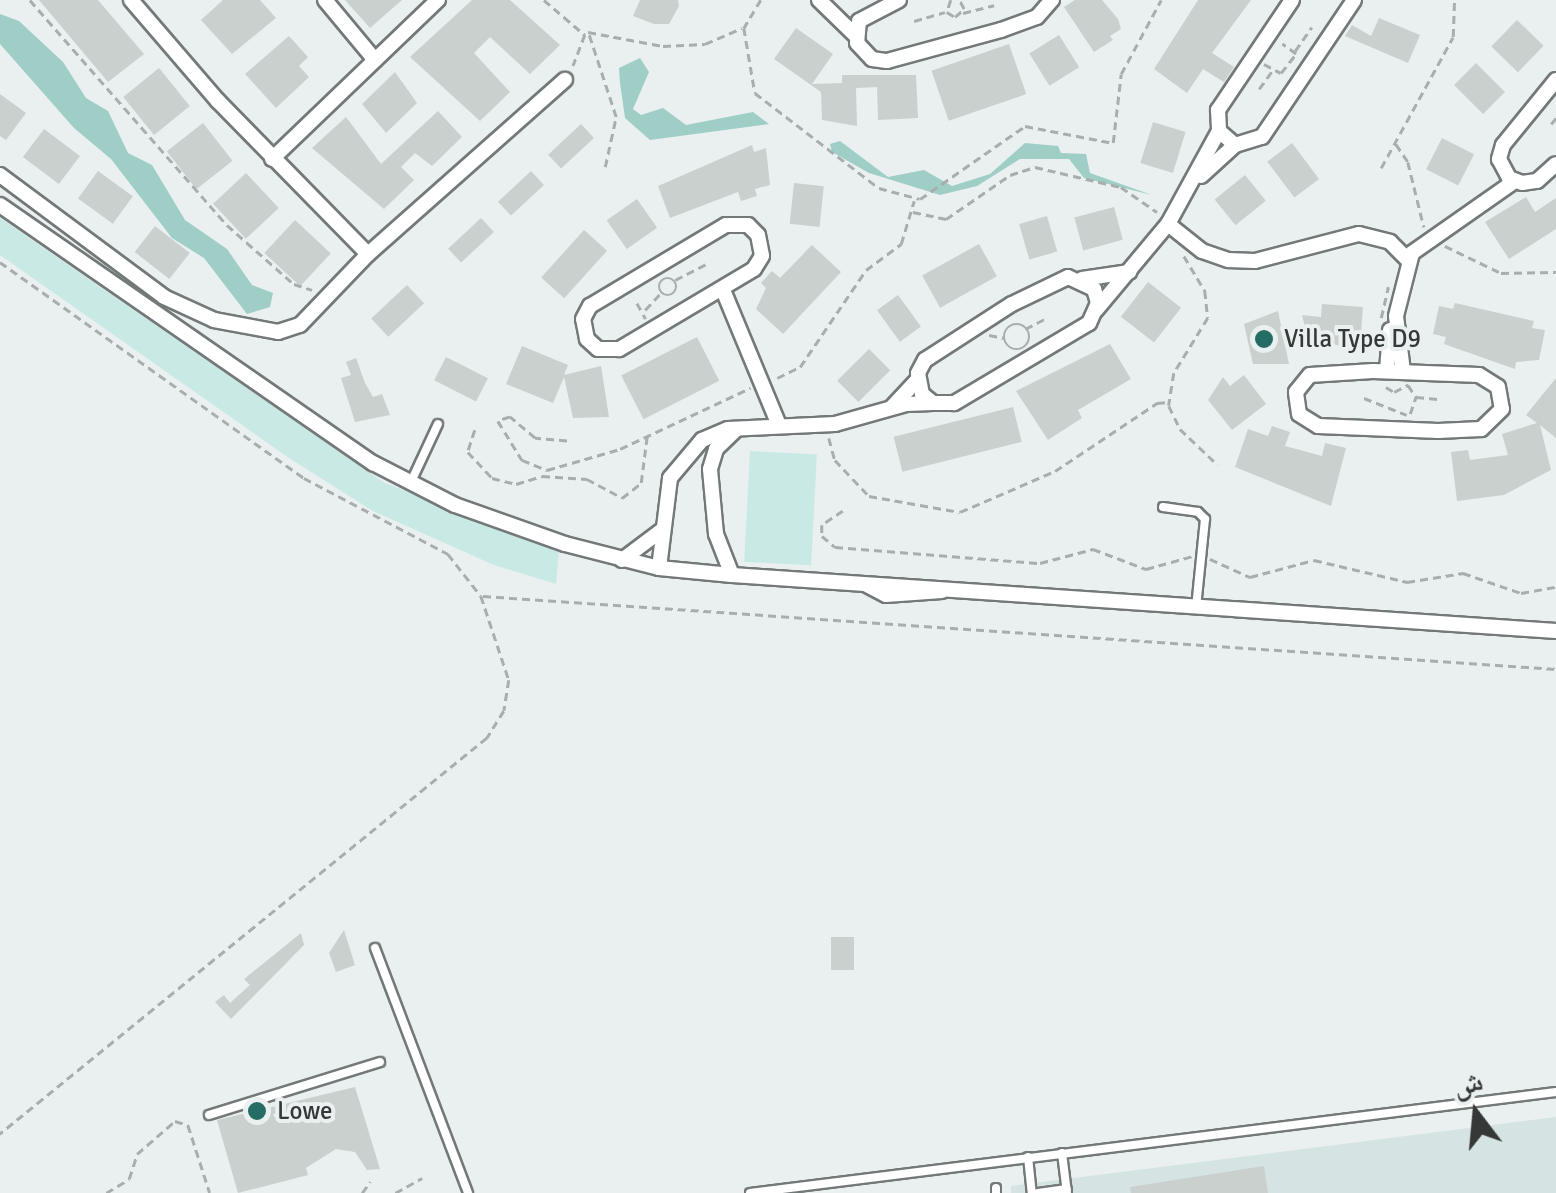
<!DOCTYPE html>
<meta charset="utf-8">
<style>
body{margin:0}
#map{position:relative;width:1556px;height:1193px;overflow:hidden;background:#e9f0ef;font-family:Signika,"Noto Naskh Arabic",sans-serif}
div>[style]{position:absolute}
.built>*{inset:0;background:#d5e4e2}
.green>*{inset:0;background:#c8e9e4;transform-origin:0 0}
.water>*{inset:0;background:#9fcec7}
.building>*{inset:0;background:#c9d0ce;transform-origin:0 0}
.path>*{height:2.5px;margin-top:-1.25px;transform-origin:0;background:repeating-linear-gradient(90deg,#a8aead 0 8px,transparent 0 13px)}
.path>.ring{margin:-1.25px;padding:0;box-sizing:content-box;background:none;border:2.5px solid #a8aead;border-radius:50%}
.roads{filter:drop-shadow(2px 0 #737978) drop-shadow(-2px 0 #737978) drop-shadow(0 2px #737978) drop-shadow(0 -2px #737978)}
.service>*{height:8px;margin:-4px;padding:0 4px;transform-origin:4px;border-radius:4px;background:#fff}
.minor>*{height:14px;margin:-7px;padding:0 7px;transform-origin:7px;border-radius:7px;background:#fff}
.dots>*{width:28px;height:28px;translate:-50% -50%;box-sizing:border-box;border:5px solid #e9f0ef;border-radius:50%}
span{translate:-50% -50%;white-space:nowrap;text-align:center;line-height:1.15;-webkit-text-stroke:8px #e9f0ef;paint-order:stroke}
.poi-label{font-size:25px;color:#363838}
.left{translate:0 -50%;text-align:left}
.north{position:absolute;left:1426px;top:1063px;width:100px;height:100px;-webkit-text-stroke:8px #e9f0ef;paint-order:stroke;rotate:344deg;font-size:28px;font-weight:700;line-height:40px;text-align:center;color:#363838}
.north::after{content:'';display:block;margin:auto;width:35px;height:45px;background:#363838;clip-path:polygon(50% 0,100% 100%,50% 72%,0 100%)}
</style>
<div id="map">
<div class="built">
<i style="clip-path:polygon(1556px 1117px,1556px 1193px,1011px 1193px,1011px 1186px)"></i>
</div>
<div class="green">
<i style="clip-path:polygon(0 218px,383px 482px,559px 552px,556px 584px,494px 565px,373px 511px,289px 458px,0 255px)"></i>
<i style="left:750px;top:451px;width:67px;height:111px;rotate:3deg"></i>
</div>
<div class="water">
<i style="clip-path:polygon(0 14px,19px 21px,63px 62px,86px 98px,108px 111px,128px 153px,152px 165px,185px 220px,227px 249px,252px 285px,273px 293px,270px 307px,247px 314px,204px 258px,172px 238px,111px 159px,74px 128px,0 44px)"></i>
<i style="clip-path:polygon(640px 58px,649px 72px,633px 109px,641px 115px,663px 108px,686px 125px,753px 112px,769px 124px,650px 140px,625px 118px,620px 83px,619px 68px)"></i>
<i style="clip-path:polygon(840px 141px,888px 177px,924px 170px,952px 186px,990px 174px,1025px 143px,1058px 146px,1061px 153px,1086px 154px,1090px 173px,1152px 195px,1084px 178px,1069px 159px,1020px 159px,977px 186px,940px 195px,869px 173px,832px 152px,830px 144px)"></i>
</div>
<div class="building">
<i style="clip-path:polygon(39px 0,98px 0,144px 54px,108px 82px)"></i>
<i style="clip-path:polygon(223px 0,260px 0,276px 18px,232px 54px,201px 20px)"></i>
<i style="clip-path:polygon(345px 0,402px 0,370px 28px)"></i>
<i style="clip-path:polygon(472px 0,510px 0,560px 45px,530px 74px,490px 37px,474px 53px,510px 92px,480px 121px,410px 57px)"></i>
<i style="clip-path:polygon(640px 0,678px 0,679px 6px,669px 24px,654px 24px,633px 16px)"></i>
<i style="clip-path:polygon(1075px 0,1102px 0,1118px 19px,1121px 29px,1110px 36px,1113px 40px,1094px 52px,1064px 7px)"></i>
<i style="clip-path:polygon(1198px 0,1251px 0,1212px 53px,1234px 67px,1224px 82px,1203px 69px,1187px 93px,1154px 69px)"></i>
<i style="clip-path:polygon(1379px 18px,1420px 35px,1408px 63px,1345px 36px,1352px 25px,1371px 36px)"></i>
<i style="left:1517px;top:20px;width:37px;height:37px;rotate:44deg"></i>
<i style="clip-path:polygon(796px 28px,833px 54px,812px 84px,842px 83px,842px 75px,916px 75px,918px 118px,878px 120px,877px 87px,856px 88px,857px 126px,822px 120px,821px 92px,774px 59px)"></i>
<i style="left:1059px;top:35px;width:38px;height:35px;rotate:58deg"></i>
<i style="clip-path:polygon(289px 36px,308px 57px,299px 66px,309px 77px,276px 108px,245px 74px)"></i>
<i style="left:1009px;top:44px;width:53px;height:82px;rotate:71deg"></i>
<i style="left:1476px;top:63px;width:41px;height:31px;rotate:45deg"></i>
<i style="left:159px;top:68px;width:49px;height:46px;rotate:51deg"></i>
<i style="clip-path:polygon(395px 72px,417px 103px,386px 133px,362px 104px)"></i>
<i style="clip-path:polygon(0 94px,26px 113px,6px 140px,0 136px)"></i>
<i style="clip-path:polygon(438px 111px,462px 137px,432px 166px,415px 153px,401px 167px,414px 180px,384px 209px,312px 148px,346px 117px,381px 164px)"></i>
<i style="left:1153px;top:122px;width:34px;height:43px;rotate:17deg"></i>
<i style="left:203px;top:123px;width:48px;height:46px;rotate:52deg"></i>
<i style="left:581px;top:124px;width:19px;height:45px;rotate:47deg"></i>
<i style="left:44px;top:129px;width:45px;height:35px;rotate:37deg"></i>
<i style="left:1442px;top:138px;width:36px;height:35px;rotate:27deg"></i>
<i style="left:1292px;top:143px;width:45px;height:31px;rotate:53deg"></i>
<i style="clip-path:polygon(752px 145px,754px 152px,766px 148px,770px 185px,755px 189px,757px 196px,741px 201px,738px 192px,670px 218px,658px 186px)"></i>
<i style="left:98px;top:171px;width:43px;height:34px;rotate:36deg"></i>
<i style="left:531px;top:171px;width:19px;height:45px;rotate:47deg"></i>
<i style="left:246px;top:173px;width:48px;height:45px;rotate:47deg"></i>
<i style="left:1245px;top:175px;width:33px;height:39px;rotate:51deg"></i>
<i style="left:794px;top:183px;width:30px;height:41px;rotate:6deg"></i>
<i style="clip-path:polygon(1526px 197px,1535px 212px,1556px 198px,1556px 229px,1509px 259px,1485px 222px)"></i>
<i style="left:637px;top:199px;width:35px;height:37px;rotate:55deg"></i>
<i style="left:1114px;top:207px;width:34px;height:41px;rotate:75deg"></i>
<i style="left:1047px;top:216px;width:37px;height:29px;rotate:74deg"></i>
<i style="left:481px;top:218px;width:19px;height:45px;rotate:47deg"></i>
<i style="left:295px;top:220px;width:49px;height:45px;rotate:43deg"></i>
<i style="left:155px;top:226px;width:44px;height:33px;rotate:38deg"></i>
<i style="left:584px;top:230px;width:31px;height:64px;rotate:42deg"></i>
<i style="left:979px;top:244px;width:37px;height:65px;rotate:61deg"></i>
<i style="clip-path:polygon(812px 245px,841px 272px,783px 334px,756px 309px,766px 288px,761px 283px,772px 271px,780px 278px)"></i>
<i style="left:1148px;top:282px;width:42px;height:44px;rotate:38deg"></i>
<i style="left:407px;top:285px;width:25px;height:49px;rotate:47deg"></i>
<i style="left:898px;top:295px;width:39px;height:26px;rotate:54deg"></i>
<i style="clip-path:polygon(1455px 303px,1534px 321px,1532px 328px,1545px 330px,1539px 360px,1516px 362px,1515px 369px,1444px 344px,1446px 337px,1433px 334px,1439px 306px,1453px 309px)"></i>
<i style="clip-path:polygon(1322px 304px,1363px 307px,1360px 346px,1309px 344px,1302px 315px,1321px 317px)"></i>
<i style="clip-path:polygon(1278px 311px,1289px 364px,1253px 364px,1244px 324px)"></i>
<i style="left:697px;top:337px;width:49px;height:85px;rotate:63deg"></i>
<i style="clip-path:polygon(1110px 344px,1131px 379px,1078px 410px,1082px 418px,1048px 440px,1016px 391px)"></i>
<i style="clip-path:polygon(522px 346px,568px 365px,564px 375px,601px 366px,609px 417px,573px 418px,564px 377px,553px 403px,506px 384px)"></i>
<i style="left:869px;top:349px;width:30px;height:45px;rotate:45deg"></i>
<i style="left:446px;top:357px;width:47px;height:26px;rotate:27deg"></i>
<i style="clip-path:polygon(356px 358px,365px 383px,373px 397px,382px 394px,390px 415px,355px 422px,341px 378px,351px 375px,346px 362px)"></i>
<i style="clip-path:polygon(1244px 375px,1266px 404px,1232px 430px,1208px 400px,1223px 377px,1230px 386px)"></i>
<i style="clip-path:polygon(1556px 378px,1556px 438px,1540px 425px,1551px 470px,1504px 495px,1457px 501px,1451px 452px,1468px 450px,1470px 460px,1508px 455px,1502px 434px,1537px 423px,1526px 415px)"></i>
<i style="left:1013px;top:407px;width:36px;height:123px;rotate:76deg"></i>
<i style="clip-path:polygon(1272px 426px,1290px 432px,1285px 446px,1322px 456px,1325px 443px,1346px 448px,1331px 506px,1235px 467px,1248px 429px,1268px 436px)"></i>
<i style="clip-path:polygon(344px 930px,355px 965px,336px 972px,329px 953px)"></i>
<i style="clip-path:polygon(301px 933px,304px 945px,231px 1019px,215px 1002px,224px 995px,230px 1003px,250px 985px,244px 979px)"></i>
<i style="left:831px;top:937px;width:23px;height:33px"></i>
<i style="clip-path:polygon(355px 1087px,380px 1169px,367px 1170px,355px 1152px,336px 1149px,306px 1168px,308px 1175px,238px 1193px,217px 1120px)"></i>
<i style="clip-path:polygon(1264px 1166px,1268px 1193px,1131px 1193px,1130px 1187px)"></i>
</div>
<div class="path">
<i style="left:30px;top:0;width:299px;rotate:48.8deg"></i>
<i style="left:227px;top:225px;width:89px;rotate:41.4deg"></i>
<i style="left:294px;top:284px;width:19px;rotate:18deg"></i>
<i style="left:544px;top:0;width:54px;rotate:40.5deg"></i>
<i style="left:585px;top:35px;width:33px;rotate:111deg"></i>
<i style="left:761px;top:0;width:33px;rotate:121deg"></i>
<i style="left:744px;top:28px;width:66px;rotate:80.4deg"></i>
<i style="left:755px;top:93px;width:156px;rotate:37.5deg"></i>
<i style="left:879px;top:188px;width:42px;rotate:15deg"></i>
<i style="left:920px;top:199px;width:128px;rotate:-34.8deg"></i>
<i style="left:1025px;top:126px;width:90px;rotate:10.9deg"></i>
<i style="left:1113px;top:143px;width:69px;rotate:-83.4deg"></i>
<i style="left:1121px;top:74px;width:84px;rotate:-61.6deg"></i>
<i style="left:951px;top:0;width:13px;rotate:108deg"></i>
<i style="left:947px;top:12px;width:9px;rotate:32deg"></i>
<i style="left:955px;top:17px;width:12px;rotate:-42deg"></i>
<i style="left:964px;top:9px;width:10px;rotate:-119deg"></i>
<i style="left:963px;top:13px;width:32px;rotate:-14deg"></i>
<i style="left:914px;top:21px;width:32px;rotate:-16deg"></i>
<i style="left:1295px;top:51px;width:29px;rotate:-55deg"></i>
<i style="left:1264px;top:64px;width:19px;rotate:28deg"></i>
<i style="left:1281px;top:73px;width:24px;rotate:-52deg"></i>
<i style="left:1296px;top:54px;width:17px;rotate:-144deg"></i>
<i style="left:1259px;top:89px;width:24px;rotate:-54deg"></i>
<i style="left:1551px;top:124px;width:8px;rotate:-50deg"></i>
<i style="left:1396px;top:144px;width:22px;rotate:56deg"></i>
<i style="left:1408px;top:162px;width:67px;rotate:76.2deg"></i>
<i style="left:605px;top:167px;width:51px;rotate:-77.6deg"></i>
<i style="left:616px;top:117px;width:89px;rotate:-108.2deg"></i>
<i style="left:588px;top:32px;width:76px;rotate:10.6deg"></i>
<i style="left:663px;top:46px;width:42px;rotate:-2.7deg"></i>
<i style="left:705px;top:44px;width:40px;rotate:-23.4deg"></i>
<i style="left:1381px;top:168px;width:149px;rotate:-61.2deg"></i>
<i style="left:1453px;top:37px;width:37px;rotate:-88deg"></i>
<i style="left:913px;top:212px;width:34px;rotate:12deg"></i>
<i style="left:946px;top:219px;width:78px;rotate:-34.5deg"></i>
<i style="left:1010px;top:175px;width:26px;rotate:-18deg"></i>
<i style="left:1035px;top:167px;width:88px;rotate:13.1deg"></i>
<i style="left:1121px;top:187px;width:44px;rotate:34.8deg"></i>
<i style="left:1445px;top:246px;width:62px;rotate:25.7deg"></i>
<i style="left:1501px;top:273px;width:55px;rotate:-1deg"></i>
<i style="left:1184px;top:256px;width:41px;rotate:59deg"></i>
<i style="left:1205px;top:291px;width:27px;rotate:84deg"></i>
<i style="left:1208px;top:318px;width:65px;rotate:121.7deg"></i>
<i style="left:1174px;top:373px;width:33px;rotate:99deg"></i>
<i style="left:1169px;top:406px;width:25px;rotate:64deg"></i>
<i style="left:1180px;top:429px;width:52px;rotate:43.5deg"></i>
<i style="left:0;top:262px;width:373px;rotate:35.4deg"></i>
<i style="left:304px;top:478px;width:163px;rotate:27.8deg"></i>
<i style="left:448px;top:554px;width:53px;rotate:51.8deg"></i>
<i style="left:481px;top:596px;width:89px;rotate:71.6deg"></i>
<i style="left:509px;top:680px;width:31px;rotate:99deg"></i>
<i style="left:504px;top:711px;width:32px;rotate:122deg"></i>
<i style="left:487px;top:738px;width:628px;rotate:140.88deg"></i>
<i class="ring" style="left:659px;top:278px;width:15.5px;height:15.5px"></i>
<i style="left:675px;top:280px;width:37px;rotate:-27deg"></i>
<i style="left:637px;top:303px;width:18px;rotate:61deg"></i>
<i style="left:645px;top:310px;width:22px;rotate:-47deg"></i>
<i style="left:1381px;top:318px;width:32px;rotate:-77deg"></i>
<i class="ring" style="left:1004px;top:324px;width:23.5px;height:23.5px"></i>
<i style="left:1025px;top:329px;width:22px;rotate:-27deg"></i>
<i style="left:989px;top:335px;width:16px;rotate:11deg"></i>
<i style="left:777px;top:378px;width:25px;rotate:-26deg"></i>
<i style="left:800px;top:367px;width:117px;rotate:-55.8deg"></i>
<i style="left:866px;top:270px;width:44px;rotate:-36.6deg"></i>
<i style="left:901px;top:244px;width:45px;rotate:-73.2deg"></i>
<i style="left:1386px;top:387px;width:9px;rotate:32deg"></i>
<i style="left:1394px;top:392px;width:16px;rotate:-27deg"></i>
<i style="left:1408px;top:385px;width:14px;rotate:56deg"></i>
<i style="left:1364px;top:398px;width:46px;rotate:21.6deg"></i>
<i style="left:1410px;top:414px;width:18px;rotate:-71deg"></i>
<i style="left:1416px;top:397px;width:25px;rotate:5deg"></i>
<i style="left:475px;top:430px;width:23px;rotate:108deg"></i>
<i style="left:468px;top:452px;width:35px;rotate:47deg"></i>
<i style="left:492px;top:478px;width:25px;rotate:14deg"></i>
<i style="left:516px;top:484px;width:27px;rotate:-17deg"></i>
<i style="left:542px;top:476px;width:45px;rotate:3.8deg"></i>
<i style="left:587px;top:479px;width:40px;rotate:28deg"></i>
<i style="left:622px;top:498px;width:24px;rotate:-38deg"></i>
<i style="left:641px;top:483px;width:47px;rotate:-82.7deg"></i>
<i style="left:829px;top:438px;width:23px;rotate:75deg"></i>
<i style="left:835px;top:460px;width:50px;rotate:46.6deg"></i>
<i style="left:869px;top:496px;width:92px;rotate:10deg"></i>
<i style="left:960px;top:512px;width:103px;rotate:-23.3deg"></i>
<i style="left:1055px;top:471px;width:123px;rotate:-33.7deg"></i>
<i style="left:1157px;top:403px;width:12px;rotate:-5deg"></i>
<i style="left:567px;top:441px;width:32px;rotate:-175deg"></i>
<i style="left:535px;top:438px;width:33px;rotate:-140deg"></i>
<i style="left:510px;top:417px;width:13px;rotate:162deg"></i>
<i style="left:498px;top:421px;width:46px;rotate:58.4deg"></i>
<i style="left:522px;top:460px;width:27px;rotate:22deg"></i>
<i style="left:547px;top:470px;width:76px;rotate:-16deg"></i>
<i style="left:620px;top:449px;width:144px;rotate:-25.1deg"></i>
<i style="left:843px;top:511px;width:25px;rotate:146deg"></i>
<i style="left:822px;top:525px;width:11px;rotate:90deg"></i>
<i style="left:822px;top:536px;width:17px;rotate:40deg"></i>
<i style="left:835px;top:547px;width:206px;rotate:4.5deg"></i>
<i style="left:1040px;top:563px;width:55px;rotate:-14.8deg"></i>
<i style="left:1093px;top:549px;width:57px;rotate:20.7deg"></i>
<i style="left:1146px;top:569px;width:49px;rotate:-15.5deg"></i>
<i style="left:1210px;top:559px;width:44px;rotate:24.2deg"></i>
<i style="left:1250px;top:577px;width:66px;rotate:-14.9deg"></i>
<i style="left:1314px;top:560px;width:96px;rotate:13.3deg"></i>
<i style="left:1407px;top:582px;width:57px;rotate:-9.1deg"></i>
<i style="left:1463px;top:573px;width:61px;rotate:19deg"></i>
<i style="left:1521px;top:593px;width:36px;rotate:-10deg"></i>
<i style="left:483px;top:596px;width:1075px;rotate:3.89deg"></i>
<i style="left:106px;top:1193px;width:27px;rotate:-31deg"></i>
<i style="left:129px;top:1179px;width:26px;rotate:-72deg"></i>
<i style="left:137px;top:1154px;width:50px;rotate:-41deg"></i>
<i style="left:175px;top:1121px;width:14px;rotate:17deg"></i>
<i style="left:188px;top:1125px;width:71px;rotate:72.1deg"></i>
<i style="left:362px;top:1193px;width:14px;rotate:-54deg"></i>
<i style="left:395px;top:1193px;width:31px;rotate:-29deg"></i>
</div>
<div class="roads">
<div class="service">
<i style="left:410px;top:484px;width:66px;rotate:-65deg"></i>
<i style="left:1163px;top:507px;width:35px;rotate:8deg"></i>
<i style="left:1198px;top:512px;width:10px;rotate:45deg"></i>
<i style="left:1205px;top:519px;width:89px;rotate:95.8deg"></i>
<i style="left:375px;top:948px;width:262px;rotate:69.2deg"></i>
<i style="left:209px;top:1115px;width:179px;rotate:-17.2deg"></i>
<i style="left:1062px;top:1153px;width:40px;rotate:82.9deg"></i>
<i style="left:1028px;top:1157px;width:36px;rotate:84deg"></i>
<i style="left:750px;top:1193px;width:812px;rotate:-7.14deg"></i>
<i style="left:996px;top:1193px;width:5px;rotate:-90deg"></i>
<i style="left:1038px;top:1193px;width:29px;rotate:-8deg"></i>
</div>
<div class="minor">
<i style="left:131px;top:0;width:133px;rotate:49.3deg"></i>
<i style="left:218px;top:101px;width:214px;rotate:45.6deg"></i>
<i style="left:325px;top:0;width:78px;rotate:50.2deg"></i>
<i style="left:819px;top:0;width:52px;rotate:44.2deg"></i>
<i style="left:899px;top:0;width:45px;rotate:152.3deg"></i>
<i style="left:859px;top:21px;width:22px;rotate:95deg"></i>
<i style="left:857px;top:43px;width:22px;rotate:47deg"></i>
<i style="left:872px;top:59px;width:15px;rotate:8deg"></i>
<i style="left:887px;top:61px;width:118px;rotate:-15.2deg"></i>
<i style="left:1001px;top:30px;width:38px;rotate:-20deg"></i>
<i style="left:1037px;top:17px;width:23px;rotate:-49deg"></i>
<i style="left:1292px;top:0;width:133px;rotate:123.9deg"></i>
<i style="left:1218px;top:110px;width:21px;rotate:87deg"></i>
<i style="left:1219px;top:131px;width:21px;rotate:41deg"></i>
<i style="left:1235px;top:145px;width:28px;rotate:-17deg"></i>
<i style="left:1262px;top:137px;width:165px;rotate:-56.1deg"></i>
<i style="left:1556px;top:80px;width:84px;rotate:129.2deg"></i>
<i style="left:1503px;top:145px;width:15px;rotate:106deg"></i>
<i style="left:1499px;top:159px;width:21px;rotate:62deg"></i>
<i style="left:1509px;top:178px;width:14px;rotate:21deg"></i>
<i style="left:1522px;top:183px;width:15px;rotate:-8deg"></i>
<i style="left:1537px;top:181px;width:25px;rotate:-42deg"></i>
<i style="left:272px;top:159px;width:230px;rotate:-43.8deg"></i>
<i style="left:0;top:175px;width:204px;rotate:36.6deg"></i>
<i style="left:164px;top:297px;width:55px;rotate:24.7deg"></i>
<i style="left:214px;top:320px;width:65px;rotate:10.6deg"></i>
<i style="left:278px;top:332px;width:23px;rotate:-18deg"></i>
<i style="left:300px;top:325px;width:98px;rotate:-46.2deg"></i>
<i style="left:368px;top:254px;width:263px;rotate:-41.5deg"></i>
<i style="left:1201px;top:176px;width:46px;rotate:-42.4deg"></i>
<i style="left:0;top:205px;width:454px;rotate:34.7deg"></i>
<i style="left:373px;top:463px;width:92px;rotate:27.1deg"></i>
<i style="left:455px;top:505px;width:117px;rotate:19.5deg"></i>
<i style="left:565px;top:544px;width:97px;rotate:14.3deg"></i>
<i style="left:659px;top:568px;width:73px;rotate:5.5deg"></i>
<i style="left:732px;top:575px;width:826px;rotate:3.89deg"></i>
<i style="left:1168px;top:224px;width:43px;rotate:38.5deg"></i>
<i style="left:1202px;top:251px;width:28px;rotate:19deg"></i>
<i style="left:1228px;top:260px;width:27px;rotate:2deg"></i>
<i style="left:1255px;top:261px;width:107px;rotate:-14.6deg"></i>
<i style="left:1359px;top:234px;width:32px;rotate:14deg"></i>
<i style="left:1390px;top:242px;width:25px;rotate:45deg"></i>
<i style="left:726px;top:225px;width:22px"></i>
<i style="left:748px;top:225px;width:14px;rotate:45deg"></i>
<i style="left:758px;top:235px;width:21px;rotate:79deg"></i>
<i style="left:762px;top:256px;width:15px;rotate:122deg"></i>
<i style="left:754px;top:269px;width:157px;rotate:149.3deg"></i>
<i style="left:619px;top:349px;width:21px;rotate:180deg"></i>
<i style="left:598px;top:349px;width:15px;rotate:-138deg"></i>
<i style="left:587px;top:339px;width:20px;rotate:-101deg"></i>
<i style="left:583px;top:319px;width:15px;rotate:-62deg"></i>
<i style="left:590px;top:306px;width:158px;rotate:-30.8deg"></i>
<i style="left:1068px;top:277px;width:29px;rotate:25deg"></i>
<i style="left:1094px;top:289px;width:15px;rotate:74deg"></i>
<i style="left:1098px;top:303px;width:22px;rotate:114deg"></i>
<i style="left:1089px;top:323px;width:157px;rotate:149.3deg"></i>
<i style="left:954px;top:403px;width:21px;rotate:180deg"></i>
<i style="left:933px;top:403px;width:14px;rotate:-141deg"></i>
<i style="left:922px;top:394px;width:21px;rotate:-101deg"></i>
<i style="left:918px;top:373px;width:15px;rotate:-62deg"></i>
<i style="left:925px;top:360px;width:103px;rotate:-32.8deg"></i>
<i style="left:1012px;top:304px;width:62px;rotate:-25.7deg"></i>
<i style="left:1082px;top:279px;width:48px;rotate:-8.5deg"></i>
<i style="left:723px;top:290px;width:144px;rotate:67.5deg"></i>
<i style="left:1096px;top:310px;width:112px;rotate:-50.1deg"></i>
<i style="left:1168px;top:224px;width:106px;rotate:-61.3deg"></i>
<i style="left:1373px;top:371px;width:106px;rotate:2.2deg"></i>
<i style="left:1479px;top:375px;width:22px;rotate:32deg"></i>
<i style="left:1498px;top:387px;width:22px;rotate:80deg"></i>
<i style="left:1502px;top:409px;width:29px;rotate:136deg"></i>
<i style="left:1481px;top:429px;width:43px;rotate:177.3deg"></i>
<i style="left:1438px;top:431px;width:120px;rotate:-177.6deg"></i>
<i style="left:1318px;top:426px;width:22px;rotate:-148deg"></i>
<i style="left:1299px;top:414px;width:22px;rotate:-98deg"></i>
<i style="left:1296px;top:392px;width:22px;rotate:-51deg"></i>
<i style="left:1310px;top:375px;width:63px;rotate:-3.6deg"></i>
<i style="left:1387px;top:371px;width:41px;rotate:-85.8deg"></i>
<i style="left:1403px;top:371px;width:55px;rotate:-97.3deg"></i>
<i style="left:1396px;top:316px;width:65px;rotate:-75.7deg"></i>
<i style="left:1412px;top:253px;width:126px;rotate:-35deg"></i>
<i style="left:892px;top:407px;width:37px;rotate:-47deg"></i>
<i style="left:622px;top:560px;width:50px;rotate:-36.9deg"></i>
<i style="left:659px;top:568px;width:91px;rotate:-83deg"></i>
<i style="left:670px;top:478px;width:50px;rotate:-49.9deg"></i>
<i style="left:702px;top:440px;width:28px;rotate:-23deg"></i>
<i style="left:728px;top:429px;width:107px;rotate:-2.7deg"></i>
<i style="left:835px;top:424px;width:74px;rotate:-15.7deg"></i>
<i style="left:906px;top:404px;width:27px;rotate:-2deg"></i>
<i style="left:732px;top:575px;width:44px;rotate:-111.3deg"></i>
<i style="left:716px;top:534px;width:65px;rotate:-95.3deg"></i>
<i style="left:710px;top:469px;width:21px;rotate:-73deg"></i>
<i style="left:716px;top:449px;width:28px;rotate:-44deg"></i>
<i style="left:867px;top:585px;width:21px;rotate:28deg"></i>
<i style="left:886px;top:595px;width:56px;rotate:-4.1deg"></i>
</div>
</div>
<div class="dots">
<i style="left:1264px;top:339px;background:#246c64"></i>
<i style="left:257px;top:1111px;background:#246c64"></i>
</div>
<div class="poi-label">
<span class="left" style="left:1284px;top:339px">Villa Type D9</span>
<span class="left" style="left:277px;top:1111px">Lowe</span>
</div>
<div class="north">ش</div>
</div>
